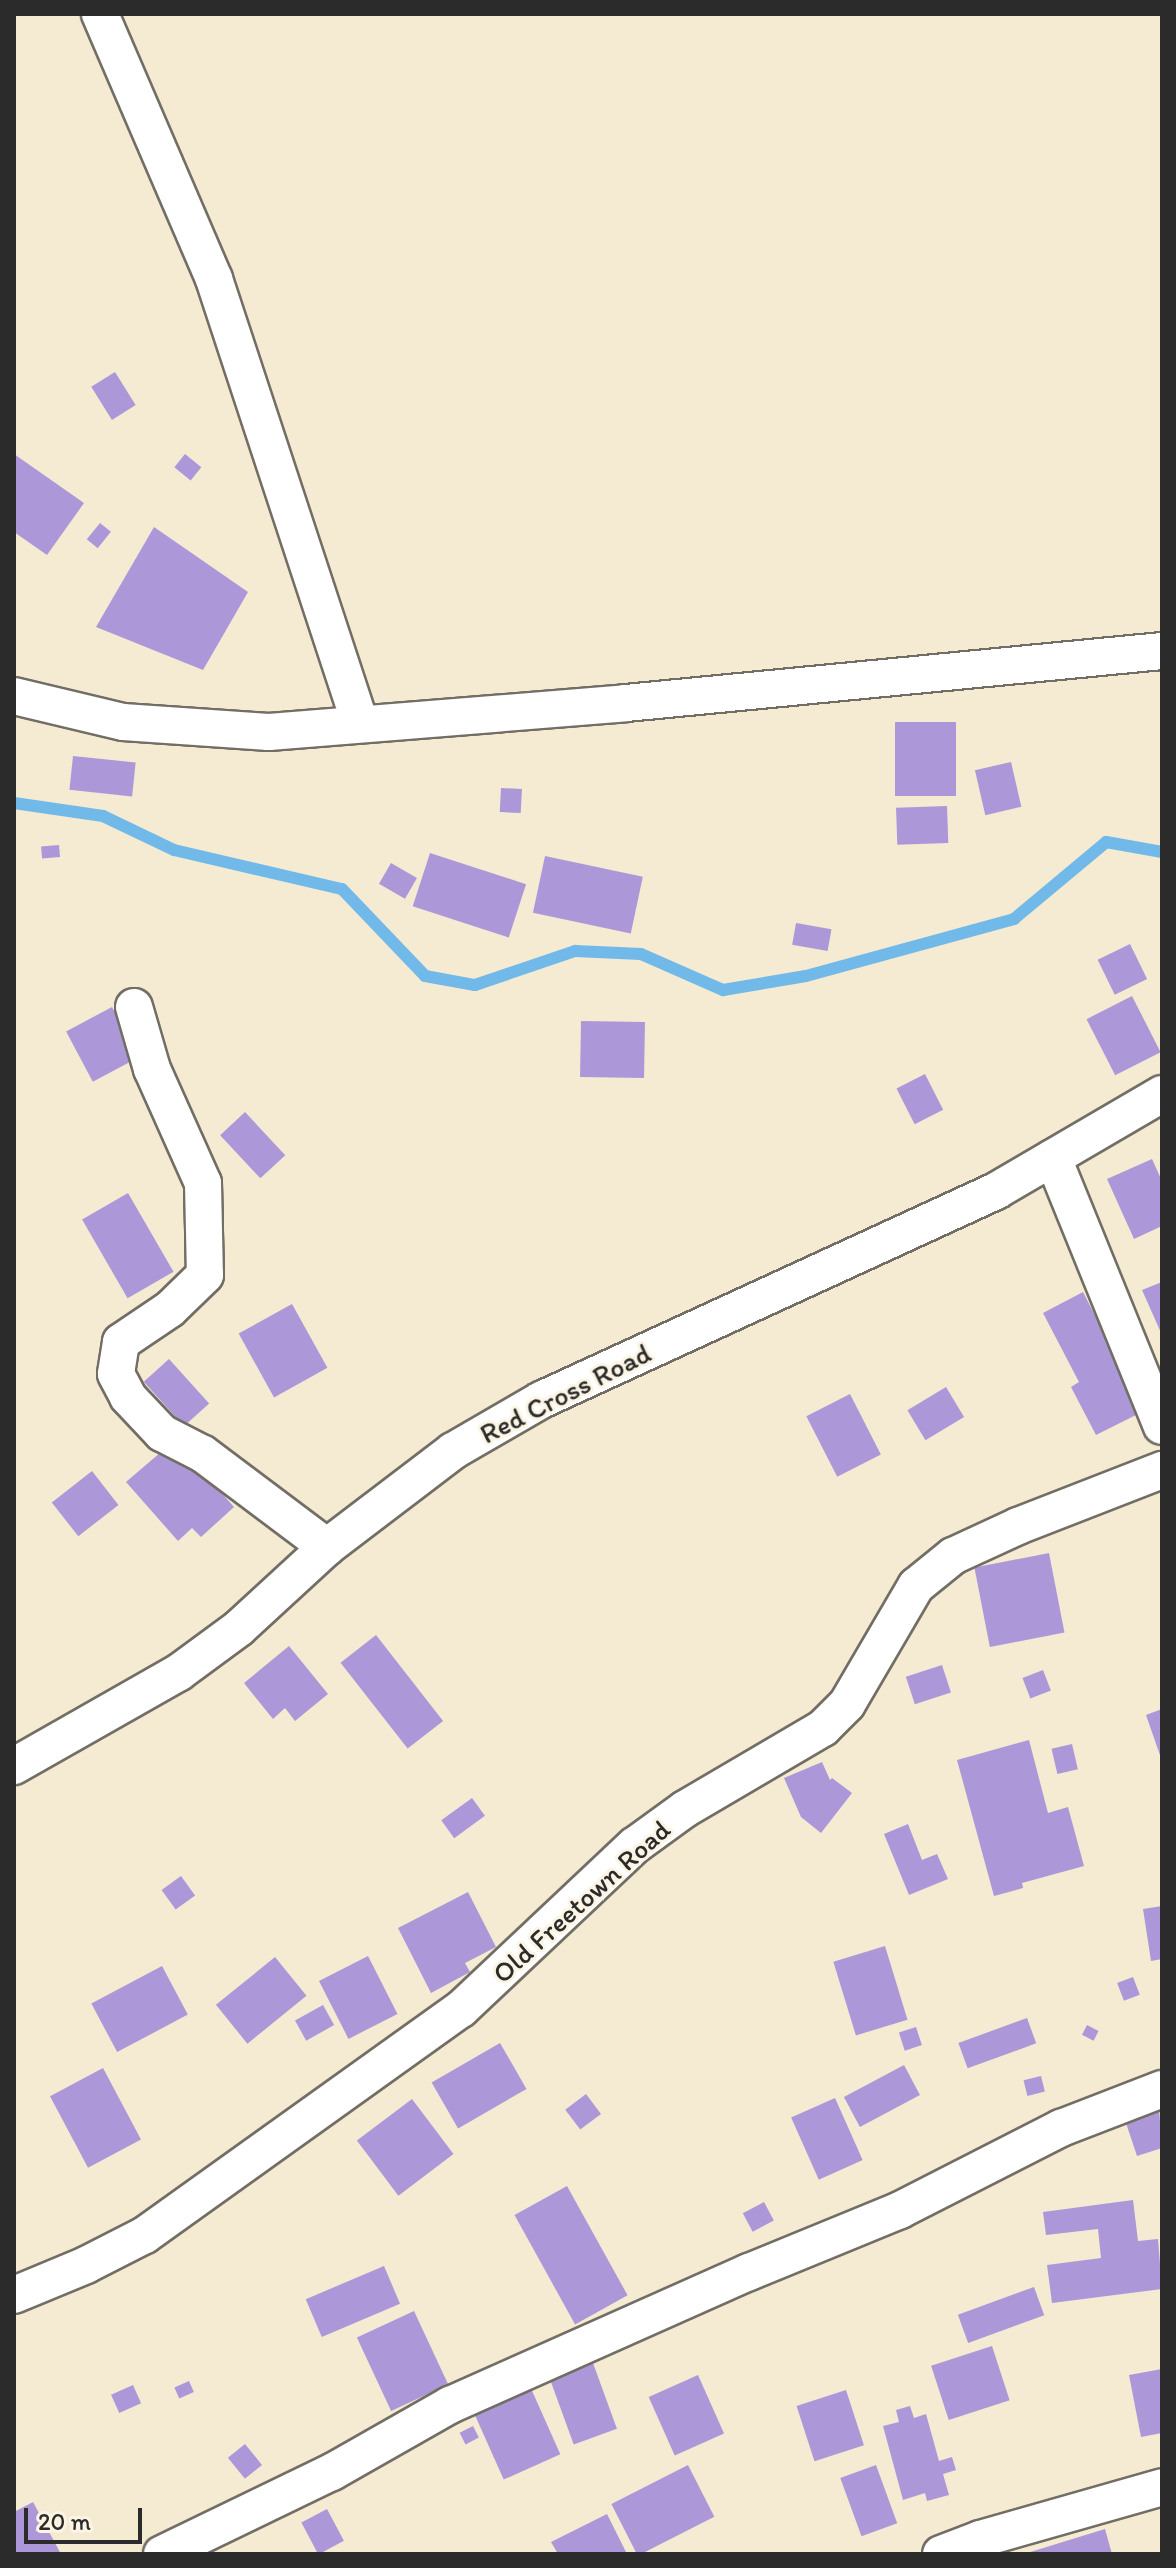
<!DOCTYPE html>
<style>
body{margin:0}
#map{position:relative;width:1176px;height:2568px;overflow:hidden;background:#f5ead2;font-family:Itim,sans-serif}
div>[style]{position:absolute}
.stream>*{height:12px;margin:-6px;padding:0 6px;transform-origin:6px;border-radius:6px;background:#71b9e8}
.building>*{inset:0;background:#ac98d9;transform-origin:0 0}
.roads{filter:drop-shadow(2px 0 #726e65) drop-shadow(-2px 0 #726e65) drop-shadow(0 2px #726e65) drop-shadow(0 -2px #726e65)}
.minor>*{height:36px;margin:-18px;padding:0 18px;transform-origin:18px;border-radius:18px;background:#fff}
span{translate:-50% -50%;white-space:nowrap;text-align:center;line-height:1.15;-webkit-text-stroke:6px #fcf5e5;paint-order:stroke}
.street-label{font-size:28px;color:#2b2b2b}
.frame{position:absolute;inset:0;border:16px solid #2b2b2b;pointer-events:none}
.scale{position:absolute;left:24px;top:2508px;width:118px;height:36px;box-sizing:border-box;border:4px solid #2b2b2b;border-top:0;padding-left:10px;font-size:24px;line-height:28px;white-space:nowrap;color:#2b2b2b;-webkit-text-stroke:6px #fcf5e5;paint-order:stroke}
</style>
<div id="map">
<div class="stream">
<i style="left:14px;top:803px;width:90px;rotate:8.3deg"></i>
<i style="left:103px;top:816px;width:79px;rotate:25.6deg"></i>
<i style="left:174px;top:850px;width:172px;rotate:13.1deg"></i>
<i style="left:342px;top:889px;width:120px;rotate:46.3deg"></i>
<i style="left:425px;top:976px;width:51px;rotate:10.2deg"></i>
<i style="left:475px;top:985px;width:106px;rotate:-18.8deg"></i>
<i style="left:575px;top:951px;width:66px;rotate:2.6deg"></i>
<i style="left:641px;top:954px;width:90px;rotate:23.7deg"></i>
<i style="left:723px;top:990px;width:84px;rotate:-9.6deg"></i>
<i style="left:806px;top:976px;width:216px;rotate:-15.3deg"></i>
<i style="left:1014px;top:919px;width:120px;rotate:-39.9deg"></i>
<i style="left:1106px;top:842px;width:57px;rotate:10.1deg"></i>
</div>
<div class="building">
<i style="left:115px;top:372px;width:39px;height:28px;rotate:58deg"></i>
<i style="clip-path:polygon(14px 454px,84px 503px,47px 555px,14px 532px)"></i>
<i style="left:185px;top:454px;width:21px;height:17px;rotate:39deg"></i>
<i style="left:100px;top:523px;width:14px;height:21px;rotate:39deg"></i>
<i style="clip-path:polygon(154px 527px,248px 592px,203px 670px,96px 627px)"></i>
<i style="left:956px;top:722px;width:74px;height:61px;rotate:90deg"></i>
<i style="left:73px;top:756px;width:63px;height:34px;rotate:6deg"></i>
<i style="left:1011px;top:762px;width:46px;height:37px;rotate:77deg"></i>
<i style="left:501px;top:788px;width:21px;height:24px;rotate:3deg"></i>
<i style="left:947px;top:806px;width:37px;height:51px;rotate:88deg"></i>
<i style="left:59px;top:845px;width:12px;height:18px;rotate:85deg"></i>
<i style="left:430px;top:853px;width:101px;height:56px;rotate:18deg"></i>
<i style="left:545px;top:856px;width:100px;height:58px;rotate:12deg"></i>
<i style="left:391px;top:863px;width:30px;height:24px;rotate:30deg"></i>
<i style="left:796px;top:923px;width:36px;height:22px;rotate:10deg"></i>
<i style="left:1130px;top:944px;width:39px;height:36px;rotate:64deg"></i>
<i style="left:1132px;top:996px;width:63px;height:51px;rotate:63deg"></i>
<i style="left:112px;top:1007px;width:57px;height:52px;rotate:62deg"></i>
<i style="left:581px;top:1021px;width:64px;height:56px;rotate:1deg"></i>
<i style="left:925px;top:1074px;width:40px;height:32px;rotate:63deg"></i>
<i style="left:245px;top:1112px;width:59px;height:34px;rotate:47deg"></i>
<i style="clip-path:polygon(1152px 1159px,1162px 1181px,1162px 1226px,1134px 1239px,1107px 1179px)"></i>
<i style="left:128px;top:1193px;width:91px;height:53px;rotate:60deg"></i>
<i style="clip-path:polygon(1162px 1282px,1162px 1335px,1142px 1290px)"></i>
<i style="clip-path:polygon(1083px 1292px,1144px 1411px,1096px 1435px,1071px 1387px,1079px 1382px,1043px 1313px)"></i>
<i style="left:292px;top:1304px;width:73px;height:61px;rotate:61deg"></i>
<i style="left:169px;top:1359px;width:60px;height:34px;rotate:48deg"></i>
<i style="left:946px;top:1387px;width:35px;height:45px;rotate:59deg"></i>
<i style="left:850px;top:1394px;width:68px;height:49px;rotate:63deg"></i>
<i style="clip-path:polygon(175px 1440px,234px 1507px,201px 1537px,192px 1528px,178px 1541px,126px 1482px)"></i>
<i style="left:92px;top:1471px;width:43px;height:51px;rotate:52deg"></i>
<i style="left:1049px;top:1553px;width:81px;height:76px;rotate:79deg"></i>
<i style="left:376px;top:1635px;width:109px;height:45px;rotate:52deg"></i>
<i style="clip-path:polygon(289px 1646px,328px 1694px,295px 1721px,285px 1708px,273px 1719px,244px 1683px)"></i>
<i style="left:942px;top:1665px;width:29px;height:38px;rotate:72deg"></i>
<i style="left:1043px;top:1670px;width:22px;height:22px;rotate:69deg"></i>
<i style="clip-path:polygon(1162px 1709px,1162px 1761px,1146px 1715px)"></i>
<i style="clip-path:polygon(1029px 1740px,1048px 1813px,1068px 1807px,1084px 1866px,1022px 1883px,1023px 1888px,994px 1896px,957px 1760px)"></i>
<i style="left:1072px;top:1744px;width:26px;height:21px;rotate:77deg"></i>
<i style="clip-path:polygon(822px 1762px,830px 1780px,832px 1778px,852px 1793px,821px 1833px,801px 1817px,784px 1778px)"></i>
<i style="left:472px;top:1798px;width:22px;height:38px;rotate:54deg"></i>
<i style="clip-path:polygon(908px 1824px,922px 1860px,937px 1854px,948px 1879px,909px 1895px,884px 1834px)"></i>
<i style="left:181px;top:1876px;width:24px;height:24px;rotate:54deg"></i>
<i style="clip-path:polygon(468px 1892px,496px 1947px,465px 1963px,470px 1972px,431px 1993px,398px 1928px)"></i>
<i style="clip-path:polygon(1162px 1906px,1162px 1959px,1151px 1961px,1143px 1909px)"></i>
<i style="left:885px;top:1946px;width:77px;height:54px;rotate:73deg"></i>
<i style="left:368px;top:1956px;width:65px;height:55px;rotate:63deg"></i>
<i style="left:275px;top:1957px;width:50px;height:76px;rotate:51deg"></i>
<i style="left:162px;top:1966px;width:55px;height:80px;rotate:62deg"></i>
<i style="left:1133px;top:1977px;width:19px;height:17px;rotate:69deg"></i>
<i style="left:323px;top:2005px;width:23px;height:32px;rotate:61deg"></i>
<i style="left:1027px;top:2018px;width:27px;height:73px;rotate:70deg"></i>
<i style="left:1087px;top:2025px;width:13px;height:11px;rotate:27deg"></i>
<i style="left:916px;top:2027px;width:19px;height:18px;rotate:72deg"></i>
<i style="left:500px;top:2043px;width:53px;height:79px;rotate:60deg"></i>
<i style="left:904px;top:2065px;width:34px;height:68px;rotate:62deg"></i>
<i style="left:103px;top:2068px;width:81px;height:60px;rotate:62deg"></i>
<i style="left:1041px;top:2076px;width:16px;height:18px;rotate:76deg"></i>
<i style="left:586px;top:2094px;width:25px;height:26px;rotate:53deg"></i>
<i style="left:835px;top:2098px;width:68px;height:48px;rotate:66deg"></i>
<i style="left:412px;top:2099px;width:69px;height:69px;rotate:53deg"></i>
<i style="clip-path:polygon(1159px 2108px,1162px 2148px,1137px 2156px,1125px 2120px)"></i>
<i style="left:567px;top:2186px;width:125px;height:60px;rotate:61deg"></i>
<i style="clip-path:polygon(1133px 2200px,1138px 2241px,1158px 2239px,1162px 2289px,1052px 2303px,1047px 2265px,1101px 2258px,1098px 2229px,1046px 2235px,1043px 2212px)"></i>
<i style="left:764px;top:2202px;width:21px;height:24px;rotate:62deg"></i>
<i style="left:384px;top:2266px;width:41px;height:85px;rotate:67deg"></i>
<i style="left:1034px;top:2287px;width:30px;height:81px;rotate:70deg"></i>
<i style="left:414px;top:2311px;width:81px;height:63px;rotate:65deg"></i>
<i style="left:992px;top:2346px;width:57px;height:64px;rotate:72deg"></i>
<i style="left:593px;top:2363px;width:70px;height:46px;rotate:70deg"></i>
<i style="clip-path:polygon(1162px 2369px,1162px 2433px,1141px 2437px,1129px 2375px)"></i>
<i style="left:698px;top:2375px;width:64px;height:54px;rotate:66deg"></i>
<i style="left:189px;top:2381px;width:12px;height:16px;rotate:66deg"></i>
<i style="left:529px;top:2384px;width:77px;height:62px;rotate:66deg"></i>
<i style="left:133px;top:2385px;width:20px;height:24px;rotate:66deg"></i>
<i style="left:846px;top:2390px;width:58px;height:52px;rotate:72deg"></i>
<i style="clip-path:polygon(910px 2406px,914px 2418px,926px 2414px,939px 2461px,952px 2457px,956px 2470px,943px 2474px,949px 2495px,927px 2501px,925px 2493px,903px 2500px,883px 2426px,899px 2422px,896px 2410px)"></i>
<i style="left:473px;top:2426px;width:13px;height:15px;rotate:63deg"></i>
<i style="left:245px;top:2444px;width:27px;height:22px;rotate:51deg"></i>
<i style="left:688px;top:2465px;width:58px;height:86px;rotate:63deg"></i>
<i style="left:876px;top:2465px;width:62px;height:38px;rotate:70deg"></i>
<i style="clip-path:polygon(33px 2502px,61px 2554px,14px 2554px,14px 2512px)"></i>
<i style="left:327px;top:2509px;width:36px;height:29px;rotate:62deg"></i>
<i style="clip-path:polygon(607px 2514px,627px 2554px,558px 2554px,551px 2542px)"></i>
<i style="clip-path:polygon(1105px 2529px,1112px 2554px,1027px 2554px,1027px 2553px)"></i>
</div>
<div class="roads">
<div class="minor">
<i style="left:100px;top:14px;width:288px;rotate:66.7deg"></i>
<i style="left:214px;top:279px;width:468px;rotate:71.8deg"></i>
<i style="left:14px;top:696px;width:112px;rotate:13.4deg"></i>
<i style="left:123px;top:722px;width:146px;rotate:3.9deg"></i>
<i style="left:269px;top:732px;width:358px;rotate:-4.6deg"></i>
<i style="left:626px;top:703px;width:539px;rotate:-5.54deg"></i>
<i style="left:134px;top:1007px;width:65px;rotate:73.8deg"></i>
<i style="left:152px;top:1069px;width:125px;rotate:65.9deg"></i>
<i style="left:203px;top:1183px;width:92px;rotate:88.8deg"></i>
<i style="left:205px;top:1275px;width:49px;rotate:135.8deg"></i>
<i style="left:170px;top:1309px;width:59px;rotate:146deg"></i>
<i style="left:121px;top:1342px;width:32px;rotate:99deg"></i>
<i style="left:116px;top:1374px;width:26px;rotate:62deg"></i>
<i style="left:128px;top:1397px;width:50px;rotate:46.6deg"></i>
<i style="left:162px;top:1433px;width:46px;rotate:27.1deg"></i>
<i style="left:203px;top:1454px;width:155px;rotate:36.9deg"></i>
<i style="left:1053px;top:1158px;width:289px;rotate:67.9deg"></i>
<i style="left:14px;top:1766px;width:189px;rotate:-29.6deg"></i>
<i style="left:178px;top:1673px;width:76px;rotate:-36.4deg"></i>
<i style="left:239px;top:1628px;width:120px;rotate:-42.6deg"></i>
<i style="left:327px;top:1547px;width:158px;rotate:-37.3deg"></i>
<i style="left:453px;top:1451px;width:102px;rotate:-30.1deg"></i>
<i style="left:541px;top:1400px;width:501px;rotate:-24.67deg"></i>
<i style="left:996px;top:1191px;width:192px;rotate:-30.3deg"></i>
<i style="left:14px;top:2295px;width:78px;rotate:-22.6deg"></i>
<i style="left:86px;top:2265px;width:66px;rotate:-27deg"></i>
<i style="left:145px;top:2235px;width:388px;rotate:-35.6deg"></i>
<i style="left:461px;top:2009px;width:238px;rotate:-43.3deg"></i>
<i style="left:634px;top:1846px;width:63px;rotate:-36deg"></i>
<i style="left:685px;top:1809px;width:160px;rotate:-30.4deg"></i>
<i style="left:823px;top:1728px;width:34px;rotate:-45deg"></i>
<i style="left:847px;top:1704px;width:137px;rotate:-59.7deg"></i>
<i style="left:916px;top:1586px;width:48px;rotate:-39deg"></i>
<i style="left:953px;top:1556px;width:72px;rotate:-24.8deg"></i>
<i style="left:1018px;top:1526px;width:155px;rotate:-21.3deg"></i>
<i style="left:162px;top:2554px;width:189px;rotate:-25.8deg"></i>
<i style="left:332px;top:2472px;width:136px;rotate:-29.6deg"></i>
<i style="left:450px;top:2405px;width:327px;rotate:-24deg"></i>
<i style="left:749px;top:2272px;width:163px;rotate:-22.3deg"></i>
<i style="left:900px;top:2210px;width:181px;rotate:-27deg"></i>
<i style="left:1061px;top:2128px;width:108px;rotate:-21.1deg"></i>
<i style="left:941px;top:2554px;width:42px;rotate:-21deg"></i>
<i style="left:980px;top:2539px;width:189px;rotate:-15.9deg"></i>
</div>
</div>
<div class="street-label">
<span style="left:565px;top:1393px;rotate:-27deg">Red Cross Road</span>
<span style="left:581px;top:1901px;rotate:-42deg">Old Freetown Road</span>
</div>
<div class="frame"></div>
<div class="scale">20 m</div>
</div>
